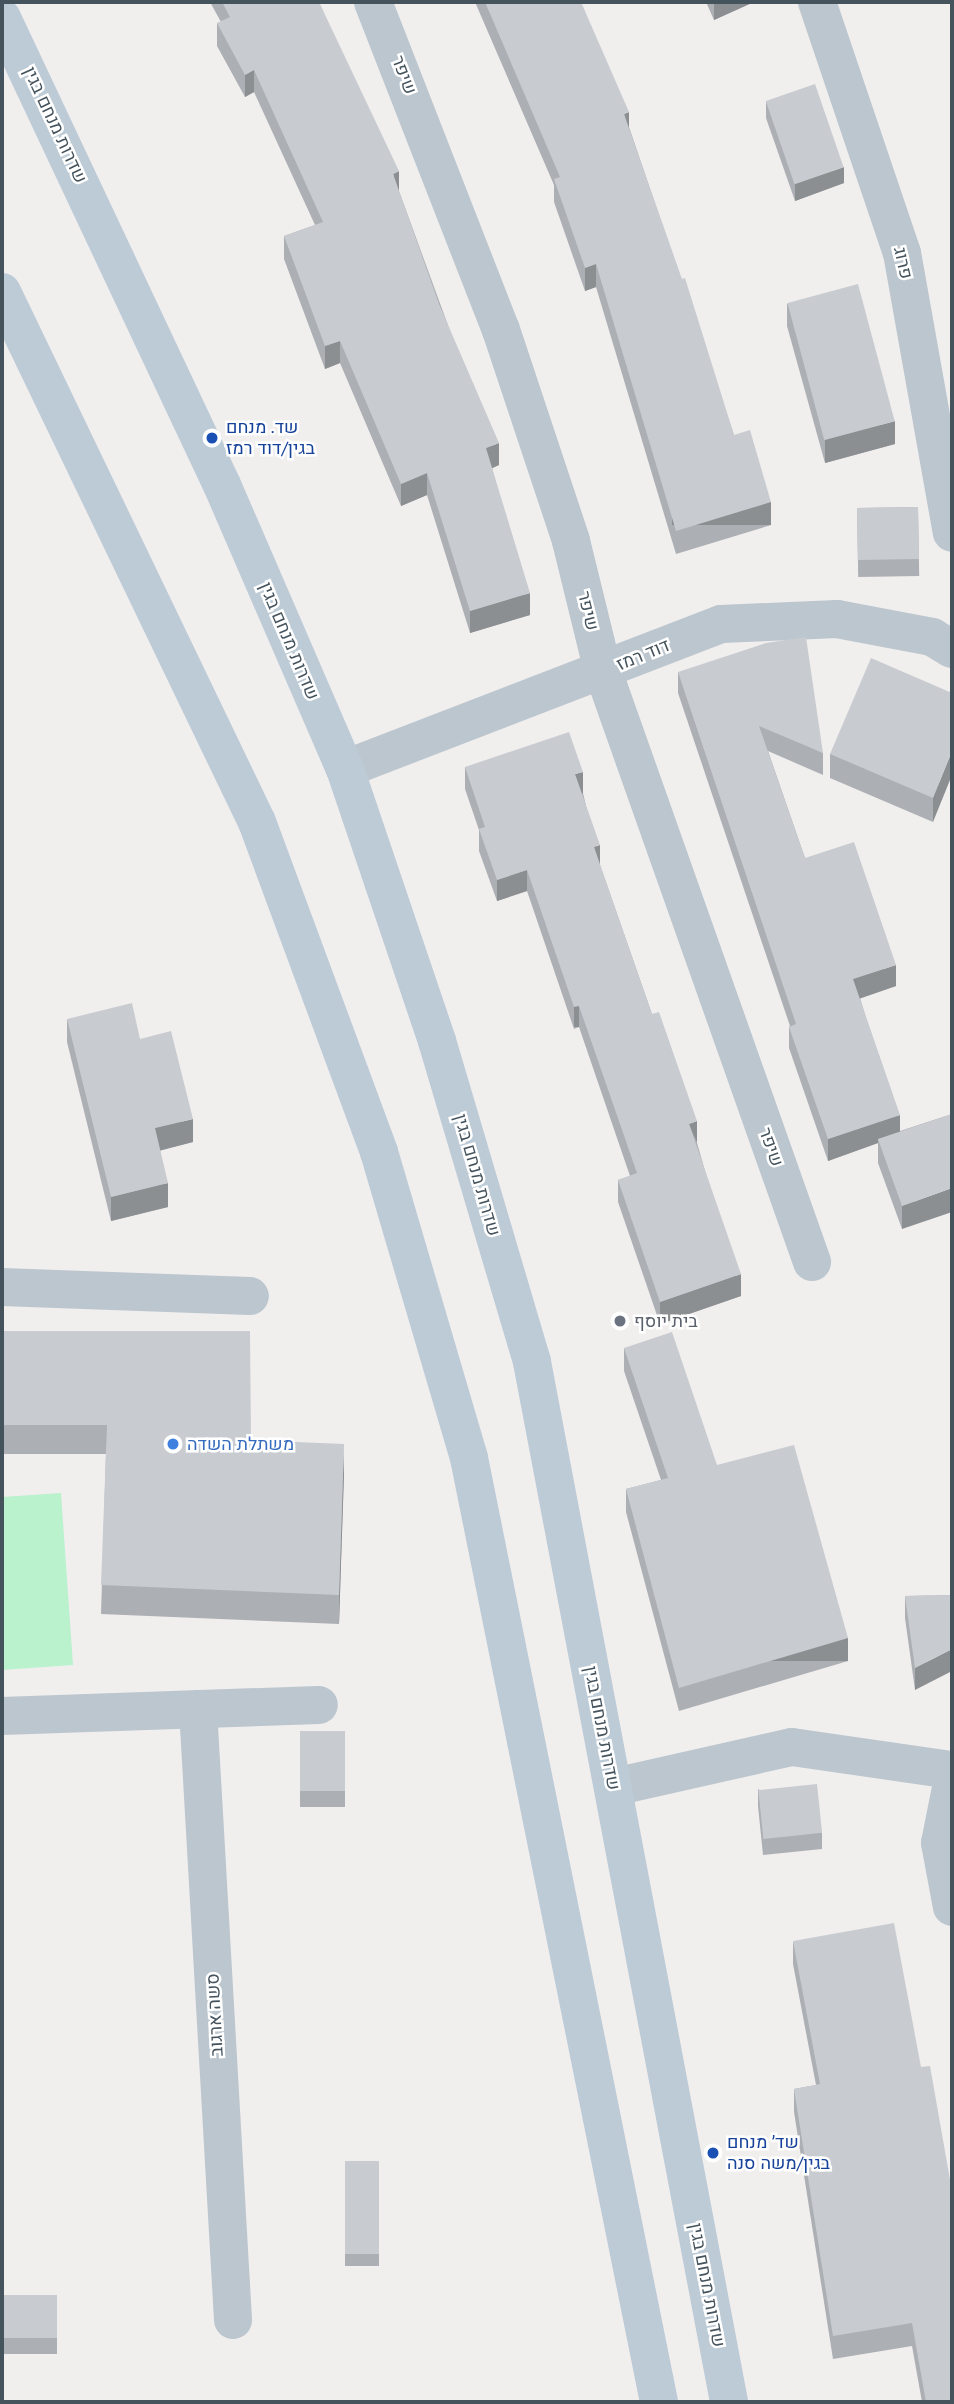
<!DOCTYPE html>
<meta charset="utf-8">
<style>
body{margin:0}
#map{position:relative;width:954px;height:2404px;overflow:hidden;background:#f1eeee;font-family:"PT Sans",Heebo,sans-serif}
div>[style]{position:absolute}
.green>*{inset:0;background:#b9f2cd}
.minor>*{height:38px;margin:-19px;padding:0 19px;transform-origin:19px;border-radius:19px;background:#bbc6ce}
.tertiary>*{height:38px;margin:-19px;padding:0 19px;transform-origin:19px;border-radius:19px;background:#bbc6ce}
.secondary>*{height:38px;margin:-19px;padding:0 19px;transform-origin:19px;border-radius:19px;background:#bdcbd7}
.wall>*{inset:0;background:#acafb4;transform-origin:0 0}
.shaded-wall>*{inset:0;background:#8c8f92;transform-origin:0 0}
.building>*{inset:0;background:#c8ccd1;transform-origin:0 0}
.dots>*{width:19px;height:19px;translate:-50% -50%;box-sizing:border-box;border:4px solid #fff;border-radius:50%}
span{translate:-50% -50%;white-space:nowrap;text-align:center;line-height:1.15;-webkit-text-stroke:5px #fff;paint-order:stroke}
.street-label{font-size:18px;color:#45535d}
.transit-label{font-size:18px;color:#164399}
.left{translate:0 -50%;text-align:left}
.worship-label{font-size:18px;color:#5b616d}
.shop-label{font-size:18px;color:#366cbe}
.frame{position:absolute;inset:0;border:4px solid #45535d;pointer-events:none}
</style>
<div id="map">
<div class="green">
<i style="clip-path:polygon(61px 1493px,73px 1665px,2px 1670px,2px 1497px)"></i>
</div>
<div class="minor">
<i style="left:373px;top:2px;width:352px;rotate:68.7deg"></i>
<i style="left:501px;top:330px;width:222px;rotate:71.6deg"></i>
<i style="left:571px;top:541px;width:134px;rotate:76.2deg"></i>
<i style="left:603px;top:671px;width:627px;rotate:70.52deg"></i>
<i style="left:817px;top:2px;width:265px;rotate:71.3deg"></i>
<i style="left:902px;top:253px;width:284px;rotate:79.9deg"></i>
<i style="left:2px;top:1287px;width:248px;rotate:2.1deg"></i>
<i style="left:198px;top:1709px;width:612px;rotate:86.72deg"></i>
<i style="left:2px;top:1716px;width:317px;rotate:-2deg"></i>
<i style="left:952px;top:1783px;width:61px;rotate:101.3deg"></i>
<i style="left:940px;top:1843px;width:65px;rotate:79.4deg"></i>
<i style="left:614px;top:1787px;width:182px;rotate:-12.7deg"></i>
<i style="left:792px;top:1747px;width:162px;rotate:8.2deg"></i>
</div>
<div class="tertiary">
<i style="left:345px;top:769px;width:403px;rotate:-21.1deg"></i>
<i style="left:721px;top:624px;width:116px;rotate:-2.5deg"></i>
<i style="left:837px;top:619px;width:97px;rotate:10.7deg"></i>
<i style="left:932px;top:637px;width:23px;rotate:31deg"></i>
</div>
<div class="secondary">
<i style="left:2px;top:18px;width:516px;rotate:64.78deg"></i>
<i style="left:222px;top:485px;width:309px;rotate:66.6deg"></i>
<i style="left:345px;top:769px;width:287px;rotate:71.3deg"></i>
<i style="left:437px;top:1041px;width:335px;rotate:73.5deg"></i>
<i style="left:532px;top:1362px;width:1058px;rotate:79.27deg"></i>
<i style="left:2px;top:292px;width:588px;rotate:64.31deg"></i>
<i style="left:257px;top:822px;width:352px;rotate:69.7deg"></i>
<i style="left:379px;top:1152px;width:319px;rotate:73.6deg"></i>
<i style="left:469px;top:1458px;width:963px;rotate:78.62deg"></i>
</div>
<div class="wall">
<i style="clip-path:polygon(210px 2px,319px 2px,399px 191px,499px 465px,492px 468px,530px 615px,470px 633px,427px 495px,401px 506px,340px 363px,325px 369px,284px 259px,284px 236px,315px 225px,254px 92px,245px 97px,217px 46px,217px 23px,221px 22px)"></i>
<i style="clip-path:polygon(475px 2px,581px 2px,629px 127px,734px 435px,771px 525px,676px 554px,596px 287px,585px 291px,554px 202px,554px 185px)"></i>
<i style="clip-path:polygon(706px 2px,754px 2px,714px 20px)"></i>
<i style="clip-path:polygon(766px 101px,844px 183px,795px 201px,766px 118px)"></i>
<i style="clip-path:polygon(787px 303px,895px 444px,825px 463px,787px 326px)"></i>
<i style="left:918px;top:507px;width:69px;height:61px;rotate:89deg"></i>
<i style="clip-path:polygon(678px 672px,823px 753px,823px 775px,768px 751px,805px 858px,896px 986px,860px 998px,900px 1131px,952px 1114px,902px 1229px,878px 1163px,878px 1143px,828px 1161px,789px 1048px,789px 1027px,790px 1026px,678px 693px)"></i>
<i style="clip-path:polygon(952px 693px,933px 822px,830px 778px,830px 754px)"></i>
<i style="clip-path:polygon(465px 767px,583px 793px,600px 865px,697px 1143px,741px 1296px,660px 1324px,618px 1202px,618px 1180px,630px 1176px,579px 1027px,574px 1029px,527px 891px,497px 901px,479px 851px,479px 830px,465px 789px)"></i>
<i style="clip-path:polygon(67px 1019px,140px 1039px,193px 1142px,160px 1150px,168px 1207px,111px 1221px,67px 1042px)"></i>
<i style="clip-path:polygon(2px 1331px,251px 1440px,344px 1473px,339px 1624px,101px 1614px,106px 1454px,2px 1454px)"></i>
<i style="clip-path:polygon(624px 1348px,717px 1465px,848px 1661px,679px 1711px,626px 1512px,626px 1489px,661px 1480px,624px 1371px)"></i>
<i style="clip-path:polygon(952px 1595px,915px 1690px,905px 1618px,905px 1596px)"></i>
<i style="left:300px;top:1731px;width:45px;height:76px"></i>
<i style="clip-path:polygon(758px 1789px,822px 1833px,822px 1849px,763px 1855px,758px 1806px)"></i>
<i style="clip-path:polygon(793px 1941px,952px 2402px,922px 2402px,912px 2346px,833px 2359px,794px 2112px,794px 2089px,816px 2085px,793px 1964px)"></i>
<i style="left:345px;top:2161px;width:34px;height:105px"></i>
<i style="left:2px;top:2295px;width:55px;height:59px"></i>
</div>
<div class="shaded-wall">
<i style="clip-path:polygon(714px 2px,754px 2px,714px 20px)"></i>
<i style="clip-path:polygon(254px 70px,254px 92px,245px 97px,245px 75px)"></i>
<i style="clip-path:polygon(629px 112px,629px 135px,624px 114px)"></i>
<i style="clip-path:polygon(844px 167px,844px 183px,795px 201px,795px 184px)"></i>
<i style="clip-path:polygon(399px 171px,399px 193px,393px 174px)"></i>
<i style="clip-path:polygon(596px 264px,596px 287px,585px 291px,585px 268px)"></i>
<i style="clip-path:polygon(340px 341px,340px 363px,325px 369px,325px 346px)"></i>
<i style="clip-path:polygon(895px 421px,895px 444px,825px 463px,825px 440px)"></i>
<i style="clip-path:polygon(499px 443px,499px 465px,486px 471px,486px 448px)"></i>
<i style="clip-path:polygon(427px 473px,427px 495px,401px 506px,401px 484px)"></i>
<i style="left:771px;top:502px;width:23px;height:99px;rotate:90deg"></i>
<i style="clip-path:polygon(530px 593px,530px 615px,470px 633px,470px 611px)"></i>
<i style="clip-path:polygon(952px 751px,952px 775px,933px 822px,933px 798px)"></i>
<i style="clip-path:polygon(583px 772px,583px 793px,575px 796px,575px 774px)"></i>
<i style="clip-path:polygon(600px 845px,600px 867px,594px 847px)"></i>
<i style="clip-path:polygon(527px 870px,527px 891px,497px 901px,497px 880px)"></i>
<i style="clip-path:polygon(896px 965px,896px 986px,853px 1001px,853px 979px)"></i>
<i style="left:579px;top:1006px;width:21px;height:5px;rotate:90deg"></i>
<i style="clip-path:polygon(900px 1115px,900px 1136px,878px 1139px,878px 1143px,828px 1161px,828px 1139px)"></i>
<i style="clip-path:polygon(193px 1119px,193px 1142px,155px 1152px,155px 1128px)"></i>
<i style="clip-path:polygon(697px 1121px,697px 1143px,689px 1124px)"></i>
<i style="clip-path:polygon(168px 1183px,168px 1207px,111px 1221px,111px 1197px)"></i>
<i style="clip-path:polygon(952px 1188px,952px 1212px,902px 1229px,902px 1206px)"></i>
<i style="clip-path:polygon(741px 1274px,741px 1296px,660px 1324px,660px 1302px)"></i>
<i style="clip-path:polygon(344px 1444px,344px 1473px,339px 1624px,339px 1595px)"></i>
<i style="left:848px;top:1638px;width:23px;height:176px;rotate:90deg"></i>
<i style="clip-path:polygon(952px 1649px,952px 1671px,915px 1690px,915px 1668px)"></i>
</div>
<div class="building">
<i style="clip-path:polygon(222px 2px,319px 2px,399px 171px,393px 174px,439px 304px,499px 443px,486px 448px,530px 593px,470px 611px,427px 473px,401px 484px,340px 341px,325px 346px,284px 236px,323px 222px,254px 70px,245px 75px,217px 23px,230px 17px)"></i>
<i style="clip-path:polygon(485px 2px,581px 2px,629px 112px,624px 114px,682px 279px,685px 278px,734px 435px,750px 430px,771px 502px,676px 531px,596px 264px,585px 268px,554px 179px,560px 177px)"></i>
<i style="left:815px;top:84px;width:88px;height:52px;rotate:71deg"></i>
<i style="left:858px;top:284px;width:142px;height:73px;rotate:75deg"></i>
<i style="left:918px;top:507px;width:52px;height:61px;rotate:89deg"></i>
<i style="clip-path:polygon(806px 637px,823px 753px,759px 726px,805px 858px,854px 842px,896px 965px,853px 979px,900px 1115px,828px 1139px,789px 1027px,796px 1024px,678px 672px,766px 643px)"></i>
<i style="clip-path:polygon(871px 658px,952px 693px,952px 751px,933px 798px,830px 754px)"></i>
<i style="clip-path:polygon(569px 732px,583px 772px,575px 774px,600px 845px,594px 847px,652px 1014px,659px 1012px,697px 1121px,689px 1124px,741px 1274px,660px 1302px,618px 1180px,637px 1173px,579px 1006px,574px 1007px,527px 870px,497px 880px,479px 829px,485px 827px,465px 767px)"></i>
<i style="clip-path:polygon(132px 1003px,140px 1039px,171px 1031px,193px 1119px,155px 1128px,168px 1183px,111px 1197px,67px 1019px)"></i>
<i style="clip-path:polygon(952px 1114px,952px 1188px,902px 1206px,878px 1139px)"></i>
<i style="clip-path:polygon(2px 1331px,250px 1331px,251px 1440px,344px 1444px,339px 1595px,101px 1585px,107px 1425px,2px 1425px)"></i>
<i style="clip-path:polygon(672px 1332px,717px 1465px,794px 1445px,848px 1638px,679px 1688px,626px 1489px,668px 1478px,624px 1348px)"></i>
<i style="clip-path:polygon(952px 1595px,952px 1649px,915px 1668px,905px 1596px)"></i>
<i style="left:300px;top:1731px;width:45px;height:60px"></i>
<i style="left:817px;top:1784px;width:49px;height:59px;rotate:84deg"></i>
<i style="clip-path:polygon(894px 1923px,921px 2067px,930px 2066px,952px 2191px,952px 2402px,926px 2402px,912px 2323px,833px 2336px,794px 2089px,820px 2084px,793px 1941px)"></i>
<i style="left:345px;top:2161px;width:34px;height:93px"></i>
<i style="left:2px;top:2295px;width:55px;height:43px"></i>
</div>
<div class="dots">
<i style="left:212px;top:438px;background:#1a4fb4"></i>
<i style="left:620px;top:1321px;background:#6b7280"></i>
<i style="left:173px;top:1444px;background:#3f7fe0"></i>
<i style="left:713px;top:2153px;background:#1a4fb4"></i>
</div>
<div class="street-label">
<span style="left:404px;top:75px;rotate:69deg">שיפר</span>
<span style="left:55px;top:125px;rotate:65deg">שדרות מנחם בגין</span>
<span style="left:903px;top:263px;rotate:77deg">פרוג</span>
<span style="left:588px;top:611px;rotate:76deg">שיפר</span>
<span style="left:289px;top:641px;rotate:67deg">שדרות מנחם בגין</span>
<span style="left:643px;top:655px;rotate:-22deg">דוד רמז</span>
<span style="left:771px;top:1147px;rotate:70deg">שיפר</span>
<span style="left:477px;top:1175px;rotate:74deg">שדרות מנחם בגין</span>
<span style="left:602px;top:1728px;rotate:79deg">שדרות מנחם בגין</span>
<span style="left:215px;top:2015px;rotate:-93deg">סשה ארגוב</span>
<span style="left:707px;top:2285px;rotate:79deg">שדרות מנחם בגין</span>
</div>
<div class="transit-label">
<span class="left" style="left:226px;top:438px">שד. מנחם<br>בגין/דוד רמז</span>
<span class="left" style="left:727px;top:2153px">שד׳ מנחם<br>בגין/משה סנה</span>
</div>
<div class="worship-label">
<span class="left" style="left:634px;top:1321px">בית יוסף</span>
</div>
<div class="shop-label">
<span class="left" style="left:187px;top:1444px">משתלת השדה</span>
</div>
<div class="frame"></div>
</div>
